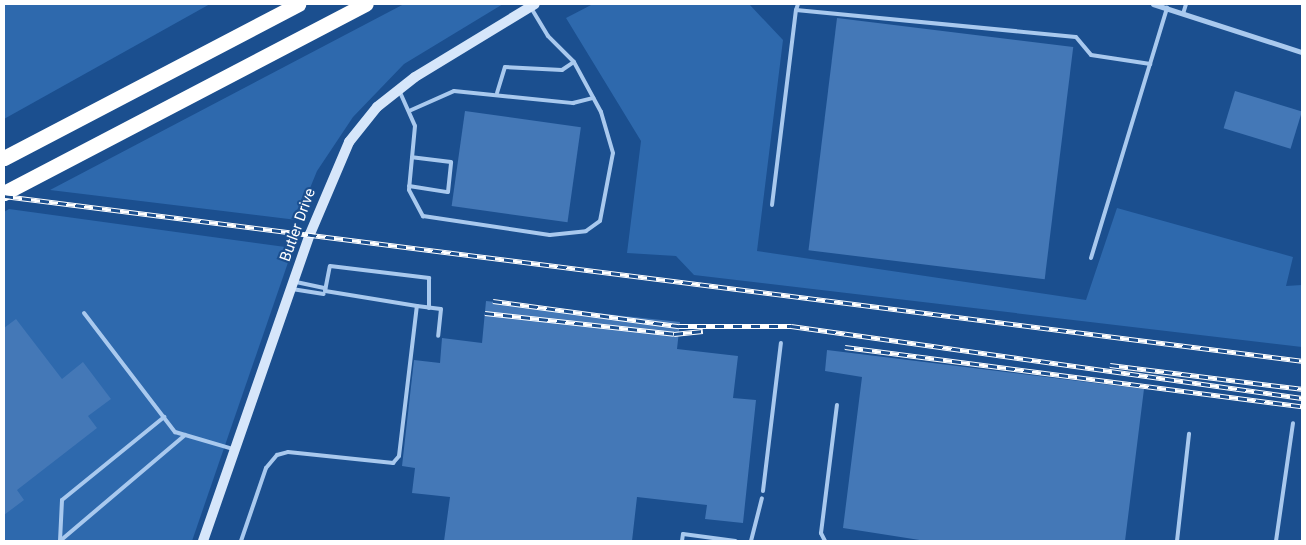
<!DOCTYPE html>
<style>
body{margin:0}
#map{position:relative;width:1306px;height:545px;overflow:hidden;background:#1b4f8f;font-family:Roboto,sans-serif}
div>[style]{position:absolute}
.green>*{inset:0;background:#2e69ad}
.building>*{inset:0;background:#4478b7;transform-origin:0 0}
.lane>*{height:4px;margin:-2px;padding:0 2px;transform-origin:2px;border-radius:2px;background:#a9c9ee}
.street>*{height:5px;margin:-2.5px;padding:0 2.5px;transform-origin:2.5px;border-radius:2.5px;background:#a9c9ee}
.secondary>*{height:10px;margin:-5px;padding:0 5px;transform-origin:5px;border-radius:5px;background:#d6e6fa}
.highway>*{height:15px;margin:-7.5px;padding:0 7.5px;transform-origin:7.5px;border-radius:7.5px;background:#fff}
.rail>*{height:5px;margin-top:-2.5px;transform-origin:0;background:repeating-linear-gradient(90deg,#1b4f8f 0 9px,#fff 0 18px);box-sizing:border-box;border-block:1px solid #fff}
span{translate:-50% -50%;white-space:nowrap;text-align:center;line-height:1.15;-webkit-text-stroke:4.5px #1b4f8f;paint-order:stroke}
.street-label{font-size:15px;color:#fff}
.frame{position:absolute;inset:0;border:5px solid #fff;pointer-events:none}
</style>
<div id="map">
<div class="green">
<i style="clip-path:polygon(4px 4px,210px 4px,4px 119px)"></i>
<i style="clip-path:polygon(404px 4px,503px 4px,404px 64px,353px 117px,317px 171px,297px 220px,50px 190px)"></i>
<i style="clip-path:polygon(593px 4px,749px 4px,783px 40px,757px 251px,1086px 300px,1117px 208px,1293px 257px,1286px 286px,1302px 285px,1302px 347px,694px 275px,676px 256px,627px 253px,641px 141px,566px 18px)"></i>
<i style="clip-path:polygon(9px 209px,293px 248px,192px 541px,4px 541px,4px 212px)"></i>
</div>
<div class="building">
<i style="left:837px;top:18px;width:238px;height:234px;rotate:7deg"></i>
<i style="left:1235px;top:91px;width:70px;height:39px;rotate:17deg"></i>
<i style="left:465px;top:111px;width:117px;height:96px;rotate:8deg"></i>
<i style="clip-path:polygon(486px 301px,680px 322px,677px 349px,738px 356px,733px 398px,756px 400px,743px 523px,705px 519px,707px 505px,637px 497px,632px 541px,444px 541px,450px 497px,412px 493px,415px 468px,402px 466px,414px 360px,440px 363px,442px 338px,482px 343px)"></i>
<i style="clip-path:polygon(16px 319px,62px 379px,83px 362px,111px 399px,88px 416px,97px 428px,17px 490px,24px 500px,4px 515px,4px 328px)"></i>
<i style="clip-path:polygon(827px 350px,1144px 389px,1125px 541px,926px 541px,843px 528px,862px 377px,825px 371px)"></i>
</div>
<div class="lane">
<i style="left:798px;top:4px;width:6px;rotate:108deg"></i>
<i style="left:796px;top:10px;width:281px;rotate:5.5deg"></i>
<i style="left:1076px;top:37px;width:23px;rotate:50deg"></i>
<i style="left:1091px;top:55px;width:60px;rotate:8.7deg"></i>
<i style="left:1150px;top:64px;width:59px;rotate:-73.1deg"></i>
<i style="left:1183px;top:14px;width:10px;rotate:-73deg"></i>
<i style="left:399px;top:90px;width:39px;rotate:66deg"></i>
<i style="left:415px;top:126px;width:64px;rotate:95.4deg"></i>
<i style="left:409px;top:190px;width:30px;rotate:62deg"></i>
<i style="left:423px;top:216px;width:128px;rotate:8.5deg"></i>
<i style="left:550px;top:235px;width:36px;rotate:-6deg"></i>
<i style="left:586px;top:231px;width:17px;rotate:-36deg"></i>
<i style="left:600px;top:221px;width:69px;rotate:-79.2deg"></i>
<i style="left:613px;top:153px;width:43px;rotate:-106.3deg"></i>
<i style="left:601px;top:112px;width:57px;rotate:-118.4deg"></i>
<i style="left:574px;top:62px;width:37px;rotate:-135deg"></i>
<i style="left:548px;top:36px;width:33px;rotate:-121deg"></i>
<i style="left:497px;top:93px;width:27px;rotate:-73deg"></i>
<i style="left:505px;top:67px;width:57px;rotate:3deg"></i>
<i style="left:562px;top:70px;width:14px;rotate:-34deg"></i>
<i style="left:409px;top:111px;width:49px;rotate:-24deg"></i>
<i style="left:454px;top:91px;width:120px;rotate:5.8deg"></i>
<i style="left:573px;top:103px;width:21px;rotate:-14deg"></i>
<i style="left:409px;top:186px;width:39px;rotate:9deg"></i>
<i style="left:448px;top:192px;width:30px;rotate:-84deg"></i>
<i style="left:451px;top:162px;width:39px;rotate:-173deg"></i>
<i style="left:772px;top:205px;width:196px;rotate:-83deg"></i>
<i style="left:1091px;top:258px;width:203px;rotate:-73.1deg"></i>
<i style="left:296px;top:282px;width:30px;rotate:12deg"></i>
<i style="left:292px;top:289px;width:32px;rotate:9deg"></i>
<i style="left:417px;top:306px;width:24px;rotate:7deg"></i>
<i style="left:441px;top:309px;width:27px;rotate:96deg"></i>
<i style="left:84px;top:313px;width:150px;rotate:52.6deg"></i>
<i style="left:175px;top:432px;width:60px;rotate:16.3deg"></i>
<i style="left:763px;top:491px;width:149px;rotate:-83.1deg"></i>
<i style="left:60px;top:541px;width:41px;rotate:-87.2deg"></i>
<i style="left:62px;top:500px;width:132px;rotate:-39.1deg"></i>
<i style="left:60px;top:541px;width:164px;rotate:-40.3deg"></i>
<i style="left:241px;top:541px;width:77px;rotate:-71.1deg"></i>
<i style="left:266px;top:468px;width:17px;rotate:-50deg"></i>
<i style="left:277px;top:455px;width:11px;rotate:-15deg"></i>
<i style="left:288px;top:452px;width:106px;rotate:6deg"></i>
<i style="left:393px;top:463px;width:9px;rotate:-49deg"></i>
<i style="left:399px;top:456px;width:151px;rotate:-83.2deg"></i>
<i style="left:417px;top:306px;width:93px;rotate:-170.7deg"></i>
<i style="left:325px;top:291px;width:25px;rotate:-79deg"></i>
<i style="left:330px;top:266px;width:100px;rotate:6.9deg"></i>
<i style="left:429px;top:278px;width:30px;rotate:90deg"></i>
<i style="left:682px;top:541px;width:7px;rotate:-82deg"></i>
<i style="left:683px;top:534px;width:53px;rotate:7.5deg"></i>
<i style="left:751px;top:541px;width:44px;rotate:-75.7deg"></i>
<i style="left:825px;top:541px;width:9px;rotate:-117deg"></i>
<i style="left:821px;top:533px;width:129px;rotate:-82.9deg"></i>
<i style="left:1177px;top:541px;width:108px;rotate:-83.6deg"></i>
<i style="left:1276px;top:541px;width:119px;rotate:-81.8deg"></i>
</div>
<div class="street">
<i style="left:1153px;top:4px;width:157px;rotate:17.9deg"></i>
</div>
<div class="secondary">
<i style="left:203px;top:541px;width:325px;rotate:-70.8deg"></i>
<i style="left:310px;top:234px;width:100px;rotate:-67deg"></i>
<i style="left:349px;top:142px;width:45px;rotate:-51.3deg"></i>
<i style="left:377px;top:107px;width:48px;rotate:-38.3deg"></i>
<i style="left:415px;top:77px;width:140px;rotate:-31.3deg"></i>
</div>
<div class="highway">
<i style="left:4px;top:158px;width:332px;rotate:-27.6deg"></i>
<i style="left:4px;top:193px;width:408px;rotate:-27.6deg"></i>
</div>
<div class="rail">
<i style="left:4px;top:196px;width:1308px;rotate:7.24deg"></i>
<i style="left:493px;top:301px;width:188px;rotate:7.7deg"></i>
<i style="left:679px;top:326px;width:112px"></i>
<i style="left:791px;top:326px;width:516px;rotate:8.02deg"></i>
<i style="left:485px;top:313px;width:190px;rotate:6.3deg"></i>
<i style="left:674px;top:334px;width:29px;rotate:-6deg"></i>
<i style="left:845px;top:347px;width:461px;rotate:7.4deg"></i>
<i style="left:1110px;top:365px;width:193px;rotate:7.1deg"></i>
</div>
<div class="street-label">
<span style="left:298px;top:225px;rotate:-70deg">Butler Drive</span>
</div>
<div class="frame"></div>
</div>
